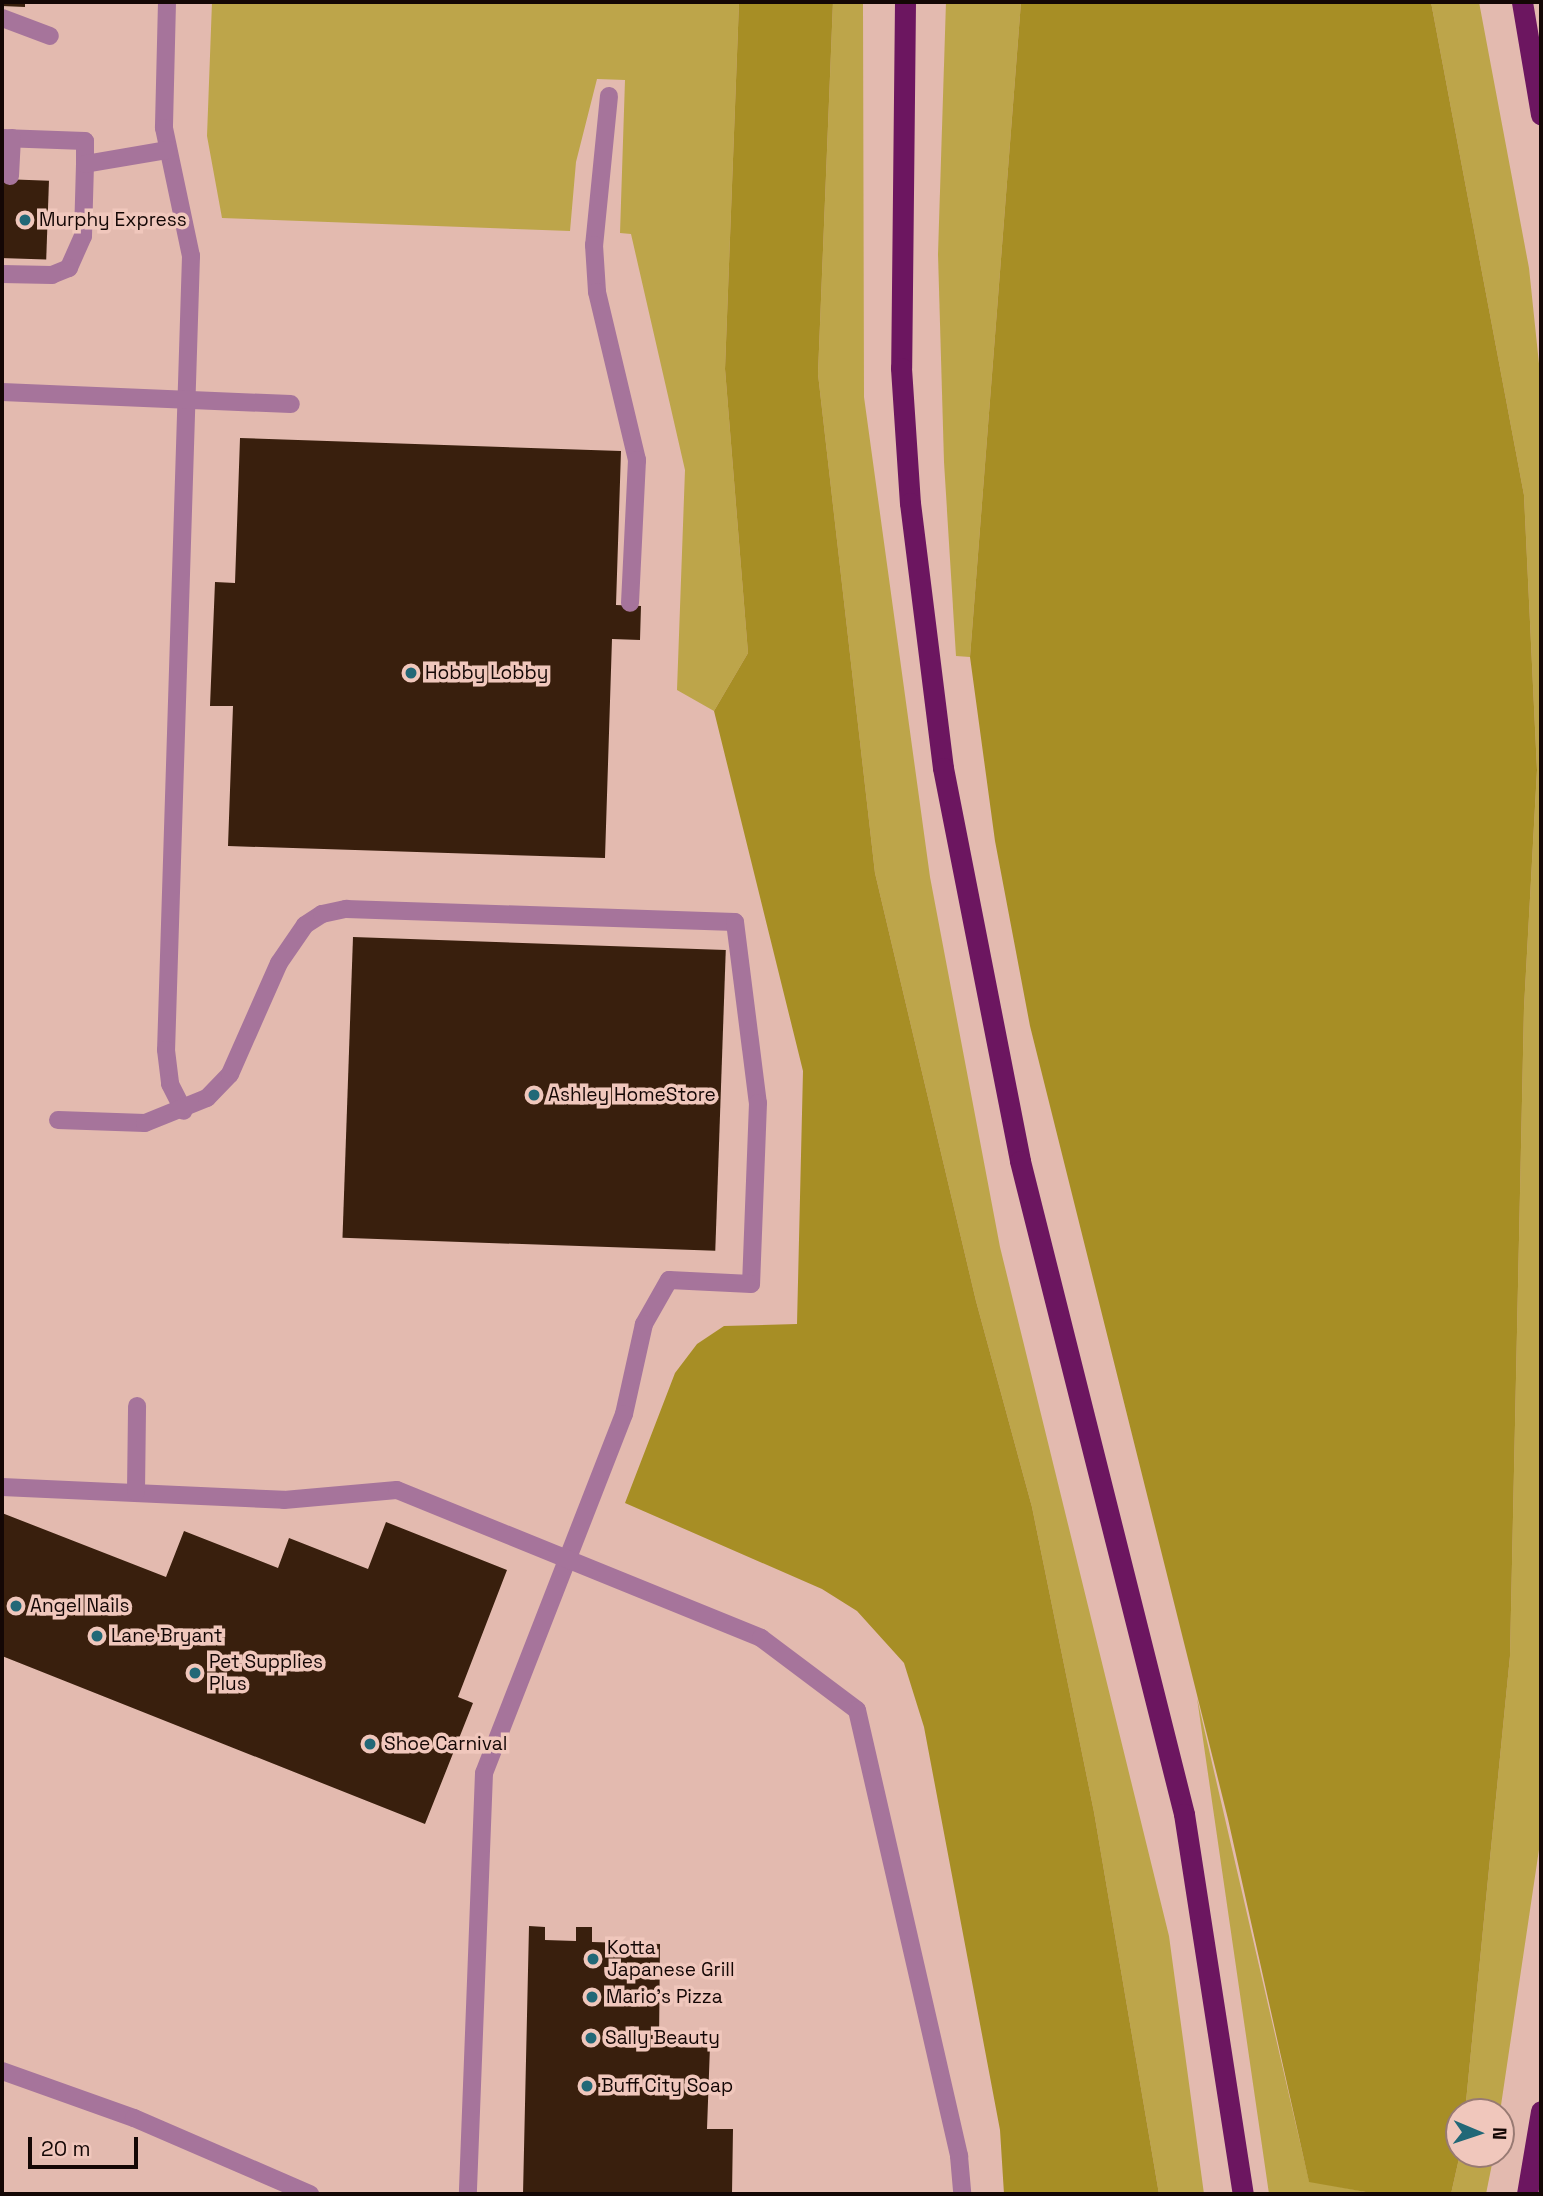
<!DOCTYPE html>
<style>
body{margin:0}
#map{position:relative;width:1543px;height:2196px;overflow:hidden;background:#e3baaf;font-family:"Space Grotesk",sans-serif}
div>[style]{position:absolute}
.green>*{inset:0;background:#bda54a}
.forest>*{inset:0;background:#a78e25}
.building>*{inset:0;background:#391f0d;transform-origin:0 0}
.lane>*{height:18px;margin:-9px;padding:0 9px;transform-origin:9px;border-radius:9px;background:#a6749b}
.highway>*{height:21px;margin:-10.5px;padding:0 10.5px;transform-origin:10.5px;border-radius:10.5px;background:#6c1660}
.dots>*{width:19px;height:19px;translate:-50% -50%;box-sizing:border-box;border:4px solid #f0c7bc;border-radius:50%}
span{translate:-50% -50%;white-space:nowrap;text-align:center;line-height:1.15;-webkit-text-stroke:7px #f0c7bc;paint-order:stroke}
.poi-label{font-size:19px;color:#140705}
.left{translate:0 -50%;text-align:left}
.frame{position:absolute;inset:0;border:4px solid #140705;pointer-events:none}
.north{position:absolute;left:1445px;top:2098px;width:70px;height:70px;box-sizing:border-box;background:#f0c7bc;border:2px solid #987a73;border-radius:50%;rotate:92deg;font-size:19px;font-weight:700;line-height:28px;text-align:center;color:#140705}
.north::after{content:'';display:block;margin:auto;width:24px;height:32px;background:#226877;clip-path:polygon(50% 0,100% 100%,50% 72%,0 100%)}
.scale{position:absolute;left:28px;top:2137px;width:110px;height:32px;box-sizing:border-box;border:4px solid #140705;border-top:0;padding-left:9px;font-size:21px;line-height:24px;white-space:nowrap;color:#140705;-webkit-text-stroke:5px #f0c7bc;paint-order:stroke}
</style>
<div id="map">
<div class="green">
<i style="clip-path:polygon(212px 2px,739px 2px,725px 369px,748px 653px,714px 711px,677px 690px,685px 470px,631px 234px,620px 233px,625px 80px,597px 79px,576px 162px,570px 231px,222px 218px,207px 136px)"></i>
<i style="clip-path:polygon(833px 2px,863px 2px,864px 397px,930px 877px,1000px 1247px,1169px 1936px,1204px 2194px,1159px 2194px,1094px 1812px,1032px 1507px,976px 1301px,875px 873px,818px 374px)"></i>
<i style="clip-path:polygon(946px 2px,1021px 2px,970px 657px,956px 656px,944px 462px,938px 254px)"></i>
<i style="clip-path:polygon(1431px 2px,1479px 2px,1529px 268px,1541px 383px,1541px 1836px,1500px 2112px,1465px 2112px,1510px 1656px,1524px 1008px,1537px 770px,1524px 495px)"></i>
<i style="clip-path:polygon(1197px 1698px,1309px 2181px,1377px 2194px,1269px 2194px)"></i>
<i style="clip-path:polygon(1460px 2154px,1494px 2154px,1486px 2194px,1451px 2194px)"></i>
</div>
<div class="forest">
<i style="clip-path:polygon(739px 2px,833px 2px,818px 374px,875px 873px,976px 1301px,1032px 1507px,1094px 1812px,1159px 2194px,1004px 2194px,1000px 2130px,924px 1727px,904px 1663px,857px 1611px,822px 1589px,625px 1503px,675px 1373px,697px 1344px,724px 1326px,797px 1324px,803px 1071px,714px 711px,748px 653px,725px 369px)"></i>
<i style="clip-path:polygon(1021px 2px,1431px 2px,1524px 495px,1537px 770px,1524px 1008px,1510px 1656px,1465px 2112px,1459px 2112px,1460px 2154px,1451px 2194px,1377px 2194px,1309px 2182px,1228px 1819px,1030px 1026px,995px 841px,970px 657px)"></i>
</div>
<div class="building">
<i style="clip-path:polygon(2px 2px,25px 2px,25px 7px,2px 6px)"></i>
<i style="left:2px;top:179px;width:47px;height:79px;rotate:2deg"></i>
<i style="clip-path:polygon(240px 438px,621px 451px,616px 605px,641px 606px,640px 640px,612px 639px,605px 858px,228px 846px,233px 706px,210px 706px,215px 582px,235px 583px)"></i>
<i style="left:353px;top:937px;width:373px;height:301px;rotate:2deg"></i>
<i style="clip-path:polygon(2px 1513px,166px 1577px,184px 1531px,278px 1568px,289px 1538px,368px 1569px,386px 1522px,507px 1570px,458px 1697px,473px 1703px,425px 1824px,2px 1656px)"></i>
<i style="clip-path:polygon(529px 1926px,545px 1927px,545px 1940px,576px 1941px,576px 1927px,592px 1927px,592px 1942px,660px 1944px,659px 2043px,710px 2046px,707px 2129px,733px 2129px,732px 2194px,523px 2194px)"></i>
</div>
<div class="lane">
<i style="left:167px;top:2px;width:126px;rotate:91.4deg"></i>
<i style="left:164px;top:128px;width:131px;rotate:78.1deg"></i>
<i style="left:191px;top:256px;width:794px;rotate:91.8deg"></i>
<i style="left:166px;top:1050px;width:34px;rotate:83deg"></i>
<i style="left:170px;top:1084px;width:30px;rotate:63deg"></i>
<i style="left:2px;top:18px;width:51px;rotate:20.6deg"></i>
<i style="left:609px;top:96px;width:150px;rotate:95.7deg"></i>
<i style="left:594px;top:245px;width:47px;rotate:86.3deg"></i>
<i style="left:597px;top:292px;width:173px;rotate:76.6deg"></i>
<i style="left:637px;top:460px;width:143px;rotate:92.8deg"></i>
<i style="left:2px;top:138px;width:83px;rotate:2.1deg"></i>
<i style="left:85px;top:141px;width:23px;rotate:90deg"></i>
<i style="left:85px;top:164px;width:72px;rotate:91.6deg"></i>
<i style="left:83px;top:236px;width:35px;rotate:114deg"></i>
<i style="left:69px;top:268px;width:18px;rotate:158deg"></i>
<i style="left:52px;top:275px;width:50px;rotate:-178.9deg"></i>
<i style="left:85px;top:164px;width:84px;rotate:-9.6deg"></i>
<i style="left:10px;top:176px;width:38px;rotate:-87deg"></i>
<i style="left:2px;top:392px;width:289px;rotate:2.4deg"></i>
<i style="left:58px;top:1120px;width:87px;rotate:2deg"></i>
<i style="left:145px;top:1123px;width:67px;rotate:-22deg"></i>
<i style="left:207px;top:1098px;width:33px;rotate:-46deg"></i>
<i style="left:230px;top:1074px;width:121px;rotate:-66.2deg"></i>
<i style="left:279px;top:963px;width:46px;rotate:-55.6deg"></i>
<i style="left:305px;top:925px;width:20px;rotate:-33deg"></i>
<i style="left:322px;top:914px;width:25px;rotate:-12deg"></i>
<i style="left:346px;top:909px;width:389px;rotate:1.9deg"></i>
<i style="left:735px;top:922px;width:182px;rotate:82.8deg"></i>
<i style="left:758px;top:1103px;width:181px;rotate:92.2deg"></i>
<i style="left:751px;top:1284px;width:82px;rotate:-177.2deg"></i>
<i style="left:669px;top:1280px;width:51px;rotate:119.6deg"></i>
<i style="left:644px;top:1324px;width:92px;rotate:102.5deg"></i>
<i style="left:624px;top:1414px;width:385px;rotate:111.3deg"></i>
<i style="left:484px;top:1773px;width:421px;rotate:92.2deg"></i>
<i style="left:2px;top:1487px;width:282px;rotate:2.6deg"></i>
<i style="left:284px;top:1500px;width:113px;rotate:-5.1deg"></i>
<i style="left:397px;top:1490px;width:393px;rotate:22.1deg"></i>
<i style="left:761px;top:1638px;width:120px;rotate:36.9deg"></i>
<i style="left:857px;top:1710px;width:458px;rotate:77.1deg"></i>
<i style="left:959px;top:2156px;width:38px;rotate:85deg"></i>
<i style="left:136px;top:1492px;width:86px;rotate:-89.3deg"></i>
<i style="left:2px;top:2071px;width:140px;rotate:19.6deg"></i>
<i style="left:134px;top:2118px;width:192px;rotate:23.4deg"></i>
</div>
<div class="highway">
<i style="left:905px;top:2px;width:366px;rotate:90.6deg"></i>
<i style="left:901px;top:368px;width:135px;rotate:86.2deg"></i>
<i style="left:910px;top:503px;width:267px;rotate:82.9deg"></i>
<i style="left:943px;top:768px;width:400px;rotate:78.9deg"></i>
<i style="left:1020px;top:1161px;width:673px;rotate:75.9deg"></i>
<i style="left:1184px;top:1814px;width:385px;rotate:81.2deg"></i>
<i style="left:1522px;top:2px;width:114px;rotate:80.4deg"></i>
<i style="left:1527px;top:2194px;width:84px;rotate:-80.4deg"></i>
</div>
<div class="dots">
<i style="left:25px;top:220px;background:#226877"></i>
<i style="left:411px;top:673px;background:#226877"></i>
<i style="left:534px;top:1095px;background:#226877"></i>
<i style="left:16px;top:1606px;background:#226877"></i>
<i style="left:97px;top:1636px;background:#226877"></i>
<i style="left:195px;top:1673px;background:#226877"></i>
<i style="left:370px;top:1744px;background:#226877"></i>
<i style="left:593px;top:1959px;background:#226877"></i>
<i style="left:592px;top:1997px;background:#226877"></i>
<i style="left:591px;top:2038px;background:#226877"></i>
<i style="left:587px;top:2086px;background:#226877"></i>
</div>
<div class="poi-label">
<span class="left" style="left:39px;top:220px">Murphy Express</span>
<span class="left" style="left:425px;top:673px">Hobby Lobby</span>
<span class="left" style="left:548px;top:1095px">Ashley HomeStore</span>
<span class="left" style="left:30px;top:1606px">Angel Nails</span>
<span class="left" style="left:111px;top:1636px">Lane Bryant</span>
<span class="left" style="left:209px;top:1673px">Pet Supplies<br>Plus</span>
<span class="left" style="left:384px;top:1744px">Shoe Carnival</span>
<span class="left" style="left:607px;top:1959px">Kotta<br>Japanese Grill</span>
<span class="left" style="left:606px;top:1997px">Mario's Pizza</span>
<span class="left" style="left:605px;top:2038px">Sally Beauty</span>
<span class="left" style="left:601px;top:2086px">Buff City Soap</span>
</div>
<div class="frame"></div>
<div class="north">N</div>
<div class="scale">20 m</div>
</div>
